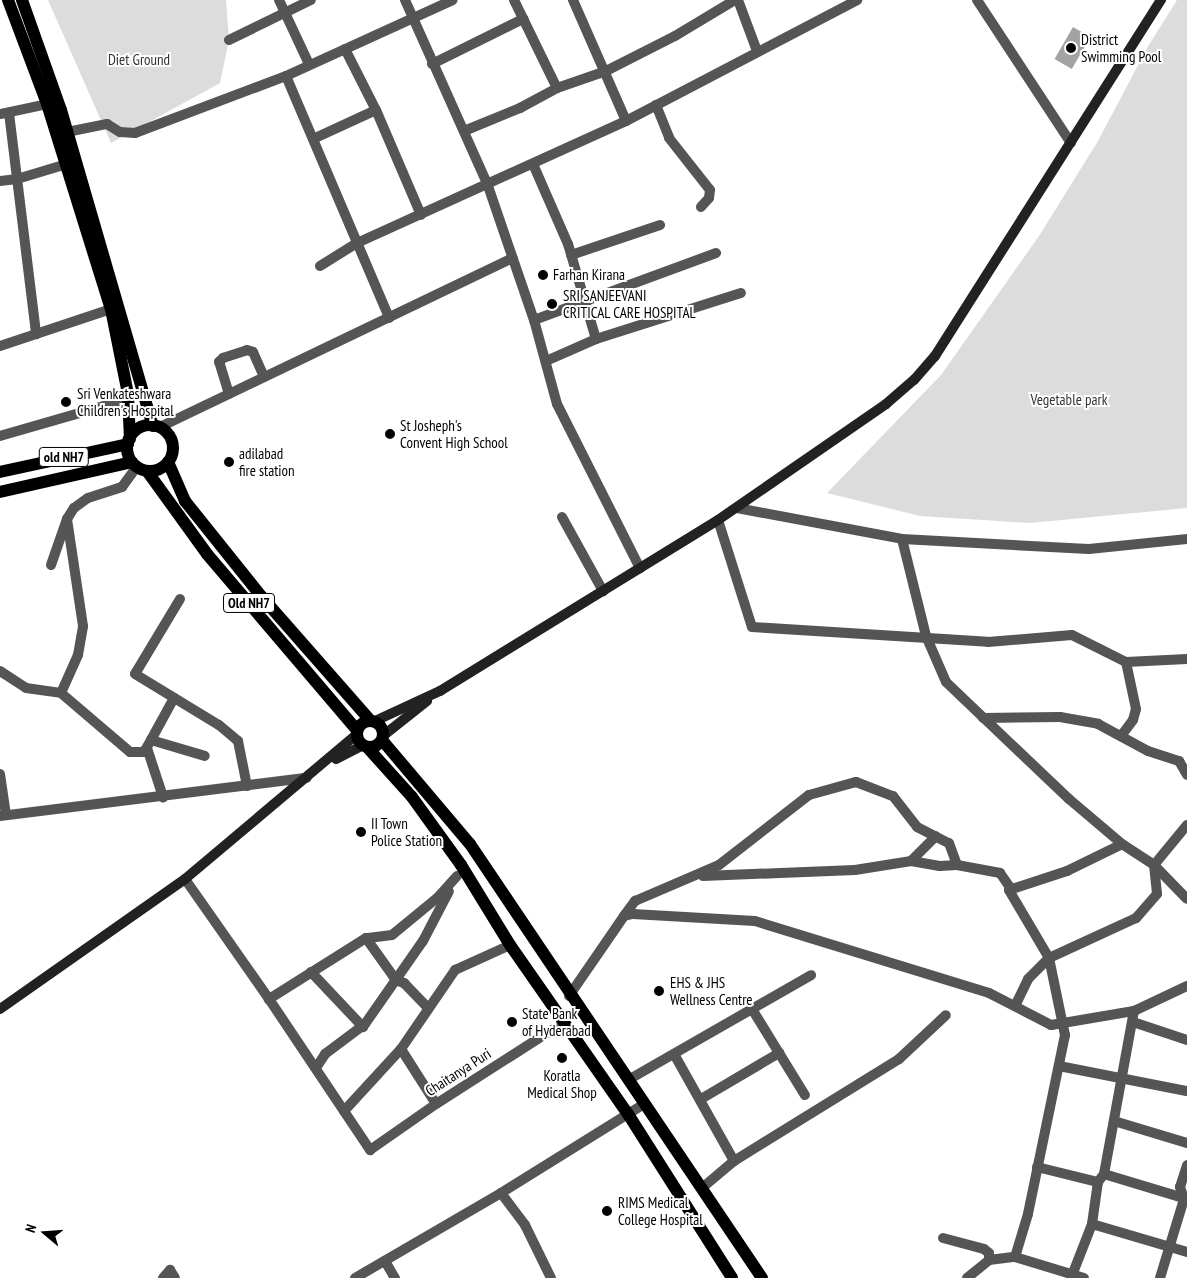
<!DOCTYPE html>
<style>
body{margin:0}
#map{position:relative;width:1187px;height:1278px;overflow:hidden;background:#fff;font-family:"PT Sans Narrow",sans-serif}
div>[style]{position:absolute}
.green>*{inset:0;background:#dcdcdc}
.water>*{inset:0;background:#a3a3a3;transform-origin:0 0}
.minor>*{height:10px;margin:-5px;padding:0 5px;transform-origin:5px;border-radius:5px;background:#555}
.tertiary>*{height:10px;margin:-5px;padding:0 5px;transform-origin:5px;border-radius:5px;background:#555}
.secondary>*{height:10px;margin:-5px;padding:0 5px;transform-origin:5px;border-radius:5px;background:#222}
.primary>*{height:12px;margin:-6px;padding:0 6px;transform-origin:6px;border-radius:6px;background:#000}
.primary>.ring{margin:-6px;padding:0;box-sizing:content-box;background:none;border:12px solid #000;border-radius:50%}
.dots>*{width:14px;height:14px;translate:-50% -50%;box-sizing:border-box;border:2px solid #fff;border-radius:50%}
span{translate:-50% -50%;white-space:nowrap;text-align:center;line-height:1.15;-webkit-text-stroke:4px #fff;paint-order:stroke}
.shield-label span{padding:1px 4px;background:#fff;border:1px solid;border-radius:4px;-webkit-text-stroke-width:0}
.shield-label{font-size:14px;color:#000;font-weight:700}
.poi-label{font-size:15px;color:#000}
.left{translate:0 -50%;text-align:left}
.park-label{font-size:15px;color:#333}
.street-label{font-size:15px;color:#000}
.north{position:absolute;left:20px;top:1208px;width:50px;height:50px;-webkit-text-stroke:4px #fff;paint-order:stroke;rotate:288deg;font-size:14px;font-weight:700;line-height:20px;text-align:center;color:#000}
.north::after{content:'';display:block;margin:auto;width:18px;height:22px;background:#000;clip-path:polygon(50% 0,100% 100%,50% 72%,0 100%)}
</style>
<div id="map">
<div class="green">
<i style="clip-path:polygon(48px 0,226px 0,229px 40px,220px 83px,111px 143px)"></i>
<i style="clip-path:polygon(1177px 0,1187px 0,1187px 508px,1030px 523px,920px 516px,827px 493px,941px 375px,1039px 236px,1098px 141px,1147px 48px)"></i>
</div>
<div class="water">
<i style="left:1073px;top:27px;width:20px;height:37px;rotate:30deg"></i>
</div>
<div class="minor">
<i style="left:279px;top:0;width:71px;rotate:64.9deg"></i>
<i style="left:405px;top:0;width:201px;rotate:65.9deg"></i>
<i style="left:487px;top:183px;width:145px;rotate:71.1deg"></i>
<i style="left:534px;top:320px;width:87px;rotate:74.7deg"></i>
<i style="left:557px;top:404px;width:184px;rotate:63.2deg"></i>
<i style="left:514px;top:0;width:98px;rotate:64deg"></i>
<i style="left:573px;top:0;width:132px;rotate:66.3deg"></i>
<i style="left:738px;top:0;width:54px;rotate:69.6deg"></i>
<i style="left:977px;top:0;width:171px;rotate:56.7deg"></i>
<i style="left:229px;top:40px;width:91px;rotate:-26deg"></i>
<i style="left:345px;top:49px;width:68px;rotate:63.1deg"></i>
<i style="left:376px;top:110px;width:114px;rotate:66.8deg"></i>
<i style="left:432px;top:64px;width:102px;rotate:-26.3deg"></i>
<i style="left:286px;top:76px;width:263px;rotate:66.9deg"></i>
<i style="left:656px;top:105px;width:35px;rotate:68deg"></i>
<i style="left:669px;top:138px;width:66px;rotate:51.7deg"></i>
<i style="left:710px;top:190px;width:8px;rotate:97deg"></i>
<i style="left:709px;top:198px;width:12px;rotate:132deg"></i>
<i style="left:9px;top:113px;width:223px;rotate:83deg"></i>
<i style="left:0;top:114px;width:48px;rotate:-12deg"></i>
<i style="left:464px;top:131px;width:61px;rotate:-22.3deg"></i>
<i style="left:520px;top:108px;width:42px;rotate:-28.4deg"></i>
<i style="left:557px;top:88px;width:52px;rotate:-19.1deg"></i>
<i style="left:606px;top:71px;width:77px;rotate:-26.9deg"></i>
<i style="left:675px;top:36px;width:70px;rotate:-31deg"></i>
<i style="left:67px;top:132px;width:41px;rotate:-11.3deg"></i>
<i style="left:107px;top:124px;width:15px;rotate:32deg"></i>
<i style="left:120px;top:132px;width:15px;rotate:4deg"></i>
<i style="left:135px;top:133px;width:161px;rotate:-20.7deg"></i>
<i style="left:286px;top:76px;width:183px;rotate:-24.5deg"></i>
<i style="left:313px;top:139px;width:69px;rotate:-24.7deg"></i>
<i style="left:533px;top:164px;width:87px;rotate:66.4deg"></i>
<i style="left:568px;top:244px;width:99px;rotate:73.6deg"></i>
<i style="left:0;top:181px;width:17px;rotate:-7deg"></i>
<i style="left:17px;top:179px;width:52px;rotate:-16.7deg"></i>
<i style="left:571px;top:255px;width:94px;rotate:-18.6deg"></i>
<i style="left:320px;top:266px;width:44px;rotate:-31.9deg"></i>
<i style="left:357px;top:243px;width:295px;rotate:-24.4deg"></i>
<i style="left:626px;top:121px;width:261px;rotate:-27.6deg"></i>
<i style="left:534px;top:320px;width:194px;rotate:-20.2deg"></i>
<i style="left:0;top:346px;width:117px;rotate:-18.4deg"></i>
<i style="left:546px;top:361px;width:55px;rotate:-23.7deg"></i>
<i style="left:596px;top:339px;width:152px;rotate:-17.6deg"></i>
<i style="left:229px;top:394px;width:34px;rotate:-107deg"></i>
<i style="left:219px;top:362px;width:6px;rotate:-45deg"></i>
<i style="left:223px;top:358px;width:25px;rotate:-18deg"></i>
<i style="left:247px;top:350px;width:6px;rotate:18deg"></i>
<i style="left:253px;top:352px;width:27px;rotate:66deg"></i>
<i style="left:160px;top:427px;width:391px;rotate:-25.6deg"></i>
<i style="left:0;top:436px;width:133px;rotate:-16.1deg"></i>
<i style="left:737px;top:508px;width:168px;rotate:10.6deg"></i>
<i style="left:902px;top:539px;width:187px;rotate:3.1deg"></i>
<i style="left:1089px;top:549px;width:99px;rotate:-5.8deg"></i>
<i style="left:562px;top:517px;width:85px;rotate:61deg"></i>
<i style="left:718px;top:520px;width:112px;rotate:72.4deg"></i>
<i style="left:752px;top:627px;width:236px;rotate:3.6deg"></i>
<i style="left:988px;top:642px;width:84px;rotate:-4.8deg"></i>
<i style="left:1072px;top:635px;width:60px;rotate:26.6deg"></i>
<i style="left:1126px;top:662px;width:61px;rotate:-2.8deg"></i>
<i style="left:902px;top:539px;width:100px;rotate:76.1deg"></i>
<i style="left:926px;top:636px;width:50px;rotate:66.5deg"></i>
<i style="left:946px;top:682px;width:170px;rotate:43.6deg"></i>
<i style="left:1069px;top:799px;width:70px;rotate:40.3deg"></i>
<i style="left:1122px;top:844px;width:38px;rotate:33deg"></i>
<i style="left:1154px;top:865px;width:29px;rotate:84deg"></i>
<i style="left:1157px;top:894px;width:32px;rotate:131deg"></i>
<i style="left:1136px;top:918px;width:96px;rotate:155.3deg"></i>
<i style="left:1049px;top:958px;width:79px;rotate:78.3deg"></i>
<i style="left:1065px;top:1035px;width:183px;rotate:101.7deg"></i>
<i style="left:1028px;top:1214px;width:45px;rotate:106.8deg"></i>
<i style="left:1015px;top:1257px;width:72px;rotate:16.9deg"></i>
<i style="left:51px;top:565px;width:49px;rotate:-70.8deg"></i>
<i style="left:67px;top:519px;width:13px;rotate:-58deg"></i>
<i style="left:74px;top:508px;width:17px;rotate:-36deg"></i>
<i style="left:88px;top:498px;width:36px;rotate:-18deg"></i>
<i style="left:122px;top:487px;width:26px;rotate:-54deg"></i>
<i style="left:180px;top:599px;width:87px;rotate:121deg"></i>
<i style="left:135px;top:674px;width:98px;rotate:31.3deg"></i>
<i style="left:219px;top:725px;width:25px;rotate:40deg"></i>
<i style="left:238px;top:741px;width:46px;rotate:78.7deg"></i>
<i style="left:0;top:671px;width:31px;rotate:33deg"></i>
<i style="left:26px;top:688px;width:35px;rotate:8deg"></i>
<i style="left:61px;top:693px;width:91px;rotate:40.5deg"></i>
<i style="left:130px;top:752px;width:14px"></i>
<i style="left:144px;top:752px;width:14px;rotate:-60deg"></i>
<i style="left:151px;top:740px;width:56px;rotate:16.5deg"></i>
<i style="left:61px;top:693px;width:42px;rotate:-65.9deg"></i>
<i style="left:78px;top:655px;width:29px;rotate:-80deg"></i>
<i style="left:83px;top:626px;width:108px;rotate:-98.5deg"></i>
<i style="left:983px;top:718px;width:77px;rotate:-0.7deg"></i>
<i style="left:1060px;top:717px;width:39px;rotate:10deg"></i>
<i style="left:1098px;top:724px;width:57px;rotate:28.4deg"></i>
<i style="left:1148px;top:751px;width:33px;rotate:18deg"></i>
<i style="left:1179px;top:761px;width:16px;rotate:60deg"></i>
<i style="left:1121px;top:736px;width:20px;rotate:-53deg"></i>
<i style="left:1133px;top:720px;width:11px;rotate:-75deg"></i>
<i style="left:1136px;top:709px;width:48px;rotate:-102deg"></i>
<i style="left:151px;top:740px;width:48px;rotate:-61.3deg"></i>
<i style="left:147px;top:748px;width:52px;rotate:71.9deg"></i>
<i style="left:0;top:774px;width:41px;rotate:81.7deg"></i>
<i style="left:1187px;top:825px;width:52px;rotate:129.5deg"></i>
<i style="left:1154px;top:865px;width:47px;rotate:45.9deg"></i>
<i style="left:911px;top:861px;width:35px;rotate:-45deg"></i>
<i style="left:457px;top:876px;width:30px;rotate:132deg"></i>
<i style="left:437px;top:898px;width:58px;rotate:140.6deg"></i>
<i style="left:392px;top:935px;width:26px;rotate:173deg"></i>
<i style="left:366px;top:938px;width:115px;rotate:147.8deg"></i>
<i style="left:269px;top:999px;width:182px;rotate:56.2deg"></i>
<i style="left:370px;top:1150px;width:80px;rotate:-34.9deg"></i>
<i style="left:436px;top:1104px;width:135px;rotate:-32.6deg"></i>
<i style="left:550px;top:1031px;width:17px;rotate:-25deg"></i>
<i style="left:703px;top:876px;width:152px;rotate:-2.3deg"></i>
<i style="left:855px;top:870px;width:57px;rotate:-9.1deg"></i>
<i style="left:911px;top:861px;width:29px;rotate:10deg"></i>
<i style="left:940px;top:866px;width:17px;rotate:-3deg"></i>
<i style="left:185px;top:879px;width:146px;rotate:55deg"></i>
<i style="left:624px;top:916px;width:19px;rotate:-54deg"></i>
<i style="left:635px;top:901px;width:91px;rotate:-23.2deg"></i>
<i style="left:719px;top:865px;width:114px;rotate:-37.9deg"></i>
<i style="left:809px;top:795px;width:49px;rotate:-15.5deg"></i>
<i style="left:856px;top:782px;width:40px;rotate:21deg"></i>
<i style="left:893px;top:796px;width:39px;rotate:52deg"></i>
<i style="left:917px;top:827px;width:36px;rotate:27deg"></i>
<i style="left:949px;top:843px;width:23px;rotate:70deg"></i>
<i style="left:957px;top:865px;width:44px;rotate:10.5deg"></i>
<i style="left:1000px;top:873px;width:19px;rotate:55deg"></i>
<i style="left:366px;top:938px;width:52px;rotate:54.5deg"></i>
<i style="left:396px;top:980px;width:9px;rotate:21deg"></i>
<i style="left:404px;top:983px;width:35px;rotate:46deg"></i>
<i style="left:311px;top:972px;width:76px;rotate:46.6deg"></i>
<i style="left:569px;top:996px;width:97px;rotate:-55.5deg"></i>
<i style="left:624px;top:916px;width:9px;rotate:-13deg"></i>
<i style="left:633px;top:914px;width:122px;rotate:3.3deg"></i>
<i style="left:755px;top:921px;width:245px;rotate:17.1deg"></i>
<i style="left:989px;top:993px;width:70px;rotate:27.3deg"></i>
<i style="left:1051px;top:1025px;width:84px;rotate:-9.6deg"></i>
<i style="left:1134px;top:1011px;width:59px;rotate:-25.3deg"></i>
<i style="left:1015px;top:1006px;width:30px;rotate:-64deg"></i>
<i style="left:1028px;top:979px;width:30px;rotate:-45deg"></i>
<i style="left:1049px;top:958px;width:79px;rotate:-120.5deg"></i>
<i style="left:1009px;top:890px;width:61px;rotate:-18.1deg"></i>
<i style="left:1067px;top:871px;width:61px;rotate:-26.1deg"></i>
<i style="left:752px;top:1009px;width:101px;rotate:58.4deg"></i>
<i style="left:1133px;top:1022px;width:57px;rotate:18.4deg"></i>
<i style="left:401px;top:1049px;width:65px;rotate:57.5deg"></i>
<i style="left:674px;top:1054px;width:123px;rotate:60.7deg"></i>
<i style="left:1059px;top:1066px;width:130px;rotate:11.1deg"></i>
<i style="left:316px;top:1068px;width:17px;rotate:-57deg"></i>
<i style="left:325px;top:1054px;width:50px;rotate:-36.9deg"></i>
<i style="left:365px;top:1024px;width:101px;rotate:-55.1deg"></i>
<i style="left:423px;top:941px;width:56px;rotate:-62.5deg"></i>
<i style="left:628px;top:1080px;width:211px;rotate:-29.8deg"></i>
<i style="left:701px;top:1099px;width:91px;rotate:-30.5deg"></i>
<i style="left:344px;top:1111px;width:84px;rotate:-47.4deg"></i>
<i style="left:401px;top:1049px;width:96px;rotate:-55.6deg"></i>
<i style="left:455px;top:970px;width:60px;rotate:-24.4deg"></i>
<i style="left:1114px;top:1121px;width:76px;rotate:16.8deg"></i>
<i style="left:1037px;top:1167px;width:63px;rotate:13.8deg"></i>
<i style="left:1104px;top:1174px;width:87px;rotate:16.8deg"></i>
<i style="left:702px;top:1188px;width:42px;rotate:-40.2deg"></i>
<i style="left:734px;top:1161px;width:194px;rotate:-31.7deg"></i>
<i style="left:899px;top:1059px;width:64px;rotate:-43.1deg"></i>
<i style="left:501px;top:1193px;width:40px;rotate:53deg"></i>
<i style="left:525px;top:1225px;width:59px;rotate:63.9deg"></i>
<i style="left:1092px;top:1224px;width:99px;rotate:16.4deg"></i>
<i style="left:943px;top:1238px;width:42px;rotate:15deg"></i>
<i style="left:984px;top:1249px;width:6px;rotate:39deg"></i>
<i style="left:989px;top:1253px;width:7px;rotate:90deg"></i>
<i style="left:385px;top:1261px;width:20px;rotate:60deg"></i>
<i style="left:163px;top:1278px;width:11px;rotate:-49deg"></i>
<i style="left:170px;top:1270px;width:9px;rotate:58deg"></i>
<i style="left:355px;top:1278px;width:169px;rotate:-30.2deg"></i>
<i style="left:501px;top:1193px;width:168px;rotate:-31.9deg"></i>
<i style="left:967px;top:1278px;width:28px;rotate:-39deg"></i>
<i style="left:989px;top:1260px;width:26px;rotate:-7deg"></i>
<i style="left:1071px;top:1278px;width:58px;rotate:-68.7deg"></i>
<i style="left:1092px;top:1224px;width:42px;rotate:-81.9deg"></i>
<i style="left:1098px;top:1182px;width:10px;rotate:-53deg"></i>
<i style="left:1104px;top:1174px;width:166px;rotate:-79.6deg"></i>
<i style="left:1160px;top:1278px;width:83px;rotate:-73.1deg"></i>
<i style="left:1184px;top:1199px;width:13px;rotate:-108deg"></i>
<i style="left:1180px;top:1187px;width:23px;rotate:-72deg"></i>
</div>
<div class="tertiary">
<i style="left:0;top:816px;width:309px;rotate:-7.1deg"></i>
</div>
<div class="secondary">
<i style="left:375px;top:721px;width:72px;rotate:-24.8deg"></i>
<i style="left:440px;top:691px;width:326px;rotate:-31.6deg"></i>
<i style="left:718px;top:520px;width:204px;rotate:-34.6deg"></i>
<i style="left:886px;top:404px;width:37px;rotate:-41deg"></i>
<i style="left:914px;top:380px;width:32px;rotate:-49deg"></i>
<i style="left:935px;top:356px;width:422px;rotate:-57.6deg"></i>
<i style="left:384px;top:735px;width:55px;rotate:-38.3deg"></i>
<i style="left:336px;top:759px;width:30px;rotate:-27deg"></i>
<i style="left:0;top:1009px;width:226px;rotate:-35.1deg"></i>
<i style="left:185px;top:879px;width:225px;rotate:-40.1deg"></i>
</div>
<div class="primary">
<i style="left:8px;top:0;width:111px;rotate:69.4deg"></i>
<i style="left:47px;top:104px;width:215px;rotate:72.7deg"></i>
<i style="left:111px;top:309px;width:87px;rotate:78.7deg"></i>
<i style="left:128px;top:394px;width:45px;rotate:87.5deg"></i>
<i style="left:22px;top:0;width:117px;rotate:70.5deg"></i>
<i style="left:61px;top:110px;width:329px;rotate:73.8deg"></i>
<i class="ring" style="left:127px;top:425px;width:34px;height:34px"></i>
<i style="left:168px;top:462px;width:43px;rotate:66.4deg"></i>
<i style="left:185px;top:501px;width:122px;rotate:51.3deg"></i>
<i style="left:261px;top:596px;width:165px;rotate:48.7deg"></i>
<i style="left:147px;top:471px;width:102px;rotate:54.1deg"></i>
<i style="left:207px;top:554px;width:231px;rotate:49.6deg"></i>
<i style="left:0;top:472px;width:131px;rotate:-12.3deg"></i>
<i style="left:0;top:492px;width:135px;rotate:-12.8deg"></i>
<i class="ring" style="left:357px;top:721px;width:14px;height:14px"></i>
<i style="left:382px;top:740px;width:136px;rotate:49.8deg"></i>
<i style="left:470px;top:844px;width:523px;rotate:56.07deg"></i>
<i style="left:367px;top:747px;width:67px;rotate:48deg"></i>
<i style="left:412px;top:797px;width:84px;rotate:54.2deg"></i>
<i style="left:461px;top:865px;width:94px;rotate:58.5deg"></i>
<i style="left:510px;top:945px;width:206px;rotate:55.1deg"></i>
<i style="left:628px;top:1114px;width:194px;rotate:57.6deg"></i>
</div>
<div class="dots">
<i style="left:1071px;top:48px;background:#000"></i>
<i style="left:543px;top:275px;background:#000"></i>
<i style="left:552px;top:304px;background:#000"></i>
<i style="left:66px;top:402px;background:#000"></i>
<i style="left:390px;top:434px;background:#000"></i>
<i style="left:229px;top:462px;background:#000"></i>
<i style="left:361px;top:832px;background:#000"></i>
<i style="left:659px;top:991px;background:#000"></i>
<i style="left:512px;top:1022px;background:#000"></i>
<i style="left:562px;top:1058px;background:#000"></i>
<i style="left:607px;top:1211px;background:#000"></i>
</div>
<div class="shield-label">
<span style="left:64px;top:457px">old NH7</span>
<span style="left:249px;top:603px">Old NH7</span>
</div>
<div class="poi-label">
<span class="left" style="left:1081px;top:48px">District<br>Swimming Pool</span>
<span class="left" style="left:553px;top:275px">Farhan Kirana</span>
<span class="left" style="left:563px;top:304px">SRI SANJEEVANI<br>CRITICAL CARE HOSPITAL</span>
<span class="left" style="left:77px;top:402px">Sri Venkateshwara<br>Children's Hospital</span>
<span class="left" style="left:400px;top:434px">St Josheph's<br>Convent High School</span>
<span class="left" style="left:239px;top:462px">adilabad<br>fire station</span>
<span class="left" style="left:371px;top:832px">II Town<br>Police Station</span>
<span class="left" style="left:670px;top:991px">EHS &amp; JHS<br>Wellness Centre</span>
<span class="left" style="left:522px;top:1022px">State Bank<br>of Hyderabad</span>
<span style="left:562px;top:1084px">Koratla<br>Medical Shop</span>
<span class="left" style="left:618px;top:1211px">RIMS Medical<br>College Hospital</span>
</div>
<div class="park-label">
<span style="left:139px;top:60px">Diet Ground</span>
<span style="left:1069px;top:400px">Vegetable park</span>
</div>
<div class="street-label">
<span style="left:458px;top:1072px;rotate:-33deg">Chaitanya Puri</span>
</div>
<div class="north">N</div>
</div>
